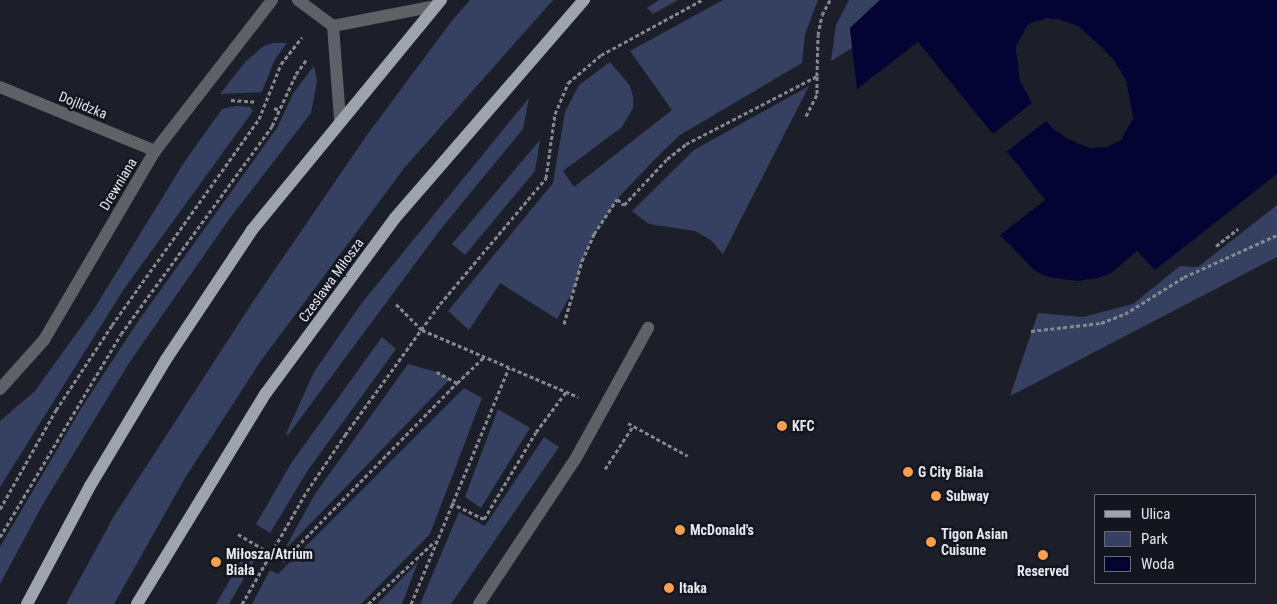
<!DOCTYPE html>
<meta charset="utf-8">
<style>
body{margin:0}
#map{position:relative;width:1277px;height:604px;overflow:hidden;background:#1c1f29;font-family:"Roboto Condensed",sans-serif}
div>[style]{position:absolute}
.green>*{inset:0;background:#364161}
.water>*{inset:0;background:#030434}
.pier>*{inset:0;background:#1c1f29}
.path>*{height:3px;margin-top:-1.5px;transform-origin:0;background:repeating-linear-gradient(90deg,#858890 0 4px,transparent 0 6.5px)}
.minor>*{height:12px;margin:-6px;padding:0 6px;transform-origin:6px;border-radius:6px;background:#5f6166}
.major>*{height:12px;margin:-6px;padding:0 6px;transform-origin:6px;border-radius:6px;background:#9fa3ad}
.dots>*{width:14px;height:14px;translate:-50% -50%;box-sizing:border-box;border:2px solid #13161f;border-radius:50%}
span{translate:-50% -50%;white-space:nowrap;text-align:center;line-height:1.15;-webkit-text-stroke:5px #13161f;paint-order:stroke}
.street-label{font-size:14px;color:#e4e7ed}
.poi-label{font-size:14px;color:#e4e7ed;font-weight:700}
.left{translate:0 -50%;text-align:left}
.legend{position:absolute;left:1094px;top:494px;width:162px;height:90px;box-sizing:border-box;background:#13161f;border:1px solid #676a71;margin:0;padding:6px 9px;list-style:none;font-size:15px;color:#e4e7ed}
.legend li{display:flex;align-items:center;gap:10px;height:25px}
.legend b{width:25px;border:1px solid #676a71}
</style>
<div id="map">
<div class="green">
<i style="clip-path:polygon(470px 0,553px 0,405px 167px,260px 362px,185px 478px,114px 604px,66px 604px,114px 516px,254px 300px,367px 135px,451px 22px)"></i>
<i style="clip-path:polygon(659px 0,678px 0,653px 14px,647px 8px)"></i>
<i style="clip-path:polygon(723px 0,818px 0,805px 34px,802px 63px,680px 135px,662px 152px,617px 199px,594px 234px,582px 261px,575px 287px,557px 319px,500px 283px,469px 330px,448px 311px,553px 183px,565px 112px,579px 85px,610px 62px,630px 86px,633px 97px,633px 108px,622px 127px,563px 171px,574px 187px,672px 110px,630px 51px)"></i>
<i style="clip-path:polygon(849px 0,880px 0,850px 28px,852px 48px,831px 61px,836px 25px)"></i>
<i style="clip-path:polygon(273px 43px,287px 43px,274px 61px,262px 92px,220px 94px,246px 61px,264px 46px)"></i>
<i style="clip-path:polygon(314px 66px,317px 81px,311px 113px,230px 218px,129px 363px,43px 504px,0 584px,0 547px,82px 407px,139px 320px,277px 128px,294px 92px)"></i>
<i style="clip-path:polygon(809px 86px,723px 254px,711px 240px,695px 231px,649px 224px,632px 211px,694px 150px)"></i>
<i style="clip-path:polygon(529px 98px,523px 129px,440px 230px,288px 435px,286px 434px,314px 372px,361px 304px)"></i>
<i style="clip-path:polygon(236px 106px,250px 107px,253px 111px,124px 289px,0 487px,0 421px,35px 391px,94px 309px,183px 164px,222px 109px)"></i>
<i style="clip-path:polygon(540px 140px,535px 171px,465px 255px,452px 244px)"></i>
<i style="clip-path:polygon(1277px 205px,1277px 257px,1010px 396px,1038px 313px,1083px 317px,1133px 304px,1180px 266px,1198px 267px)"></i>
<i style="clip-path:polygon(382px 337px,396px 349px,308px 470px,270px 533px,256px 524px,292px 462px)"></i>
<i style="clip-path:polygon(408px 364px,437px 372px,450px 379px,283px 552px,315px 494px)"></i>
<i style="clip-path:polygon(464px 388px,482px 398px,430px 534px,361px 604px,252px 604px,270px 570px,278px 574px)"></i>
<i style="clip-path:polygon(498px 409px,530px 428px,481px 508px,465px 497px)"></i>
<i style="clip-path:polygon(544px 437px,559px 447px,451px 604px,420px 604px,459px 512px,485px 526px)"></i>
<i style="clip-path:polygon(244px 555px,254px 561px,229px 604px,216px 604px)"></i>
<i style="clip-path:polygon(418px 562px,402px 604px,377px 604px)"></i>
</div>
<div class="water">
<i style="clip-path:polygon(880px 0,1277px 0,1277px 174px,1155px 270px,1137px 251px,1111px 273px,1098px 278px,1078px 281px,1048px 277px,1035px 271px,1000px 235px,1045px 200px,1006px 152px,1046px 121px,1066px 138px,1090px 148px,1106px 147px,1121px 140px,1133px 118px,1126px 80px,1112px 58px,1078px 26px,1058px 19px,1035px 21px,1027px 26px,1016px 50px,1020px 81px,1032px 103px,992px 135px,918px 42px,857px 89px,850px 28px)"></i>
</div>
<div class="pier">
<i style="clip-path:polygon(1047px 18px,1078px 26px,1104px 49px,1126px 80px,1133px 118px,1121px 140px,1106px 147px,1079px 144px,1054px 130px,1046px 121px,1007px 151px,1045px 200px,1000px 235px,1042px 200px,1005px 150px,1046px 118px,1067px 136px,1090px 145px,1106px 144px,1119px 138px,1126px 131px,1130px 105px,1124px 81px,1118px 69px,1092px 39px,1076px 28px,1053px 21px,1036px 23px,1024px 32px,1019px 46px,1019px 65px,1022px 81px,1035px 104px,993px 137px,918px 46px,855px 91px,918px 42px,993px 134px,1032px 103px,1020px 81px,1016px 46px,1027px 26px)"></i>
</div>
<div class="path">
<i style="left:231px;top:100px;width:26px;rotate:4deg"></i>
<i style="left:274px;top:108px;width:5px;rotate:22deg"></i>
<i style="left:806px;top:116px;width:25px;rotate:-63deg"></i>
<i style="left:817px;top:94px;width:18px;rotate:-90deg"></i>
<i style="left:1216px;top:246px;width:28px;rotate:-38deg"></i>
<i style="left:396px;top:304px;width:37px;rotate:45deg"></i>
<i style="left:422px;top:330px;width:170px;rotate:23.2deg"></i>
<i style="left:564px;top:324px;width:66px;rotate:-74.1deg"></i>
<i style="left:582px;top:261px;width:30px;rotate:-66deg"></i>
<i style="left:594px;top:234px;width:42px;rotate:-56.7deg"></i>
<i style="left:617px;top:199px;width:9px;rotate:41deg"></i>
<i style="left:624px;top:205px;width:63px;rotate:-46.9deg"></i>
<i style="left:667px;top:159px;width:24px;rotate:-38deg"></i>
<i style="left:686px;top:144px;width:148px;rotate:-27.4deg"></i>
<i style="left:817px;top:76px;width:41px;rotate:-88.6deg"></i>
<i style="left:818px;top:35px;width:20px;rotate:-79deg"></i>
<i style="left:822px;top:15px;width:17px;rotate:-62deg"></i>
<i style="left:1031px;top:331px;width:70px;rotate:-6.5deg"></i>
<i style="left:1101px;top:323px;width:26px;rotate:-21deg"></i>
<i style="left:1125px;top:314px;width:70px;rotate:-32.1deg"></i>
<i style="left:1184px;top:277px;width:102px;rotate:-24.3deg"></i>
<i style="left:457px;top:383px;width:37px;rotate:-44deg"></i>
<i style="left:628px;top:423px;width:68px;rotate:28.8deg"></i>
<i style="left:605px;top:469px;width:51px;rotate:-56.9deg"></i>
<i style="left:451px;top:503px;width:37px;rotate:26deg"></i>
<i style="left:484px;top:519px;width:101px;rotate:-59.1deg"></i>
<i style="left:536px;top:432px;width:50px;rotate:-53.1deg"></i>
<i style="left:0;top:509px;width:114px;rotate:-60.5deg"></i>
<i style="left:56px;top:410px;width:102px;rotate:-56.6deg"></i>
<i style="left:112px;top:325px;width:253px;rotate:-54.5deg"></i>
<i style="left:259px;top:119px;width:59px;rotate:-68.2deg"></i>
<i style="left:281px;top:64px;width:34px;rotate:-52deg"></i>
<i style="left:238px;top:534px;width:52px;rotate:31deg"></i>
<i style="left:283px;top:561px;width:249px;rotate:-45.7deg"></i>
<i style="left:457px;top:383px;width:23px;rotate:-151deg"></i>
<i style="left:0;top:537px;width:236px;rotate:-59.2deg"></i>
<i style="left:121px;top:334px;width:257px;rotate:-54deg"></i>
<i style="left:272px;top:126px;width:57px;rotate:-65.2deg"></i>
<i style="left:296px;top:74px;width:19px;rotate:-54deg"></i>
<i style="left:242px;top:604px;width:130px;rotate:-60.1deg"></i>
<i style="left:307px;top:491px;width:68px;rotate:-55.8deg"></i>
<i style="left:345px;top:435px;width:162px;rotate:-54.1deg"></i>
<i style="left:440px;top:304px;width:165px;rotate:-49.9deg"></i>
<i style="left:546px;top:178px;width:65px;rotate:-82deg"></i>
<i style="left:555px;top:114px;width:34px;rotate:-67deg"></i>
<i style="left:568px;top:83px;width:43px;rotate:-40.3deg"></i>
<i style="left:601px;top:55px;width:115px;rotate:-28.6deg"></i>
<i style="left:368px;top:604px;width:92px;rotate:-43.2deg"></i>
<i style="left:411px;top:604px;width:256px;rotate:-67.5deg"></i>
</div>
<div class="minor">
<i style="left:298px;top:0;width:44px;rotate:36.6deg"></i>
<i style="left:333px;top:26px;width:94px;rotate:85.7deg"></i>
<i style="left:333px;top:26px;width:105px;rotate:-11deg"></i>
<i style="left:0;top:87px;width:168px;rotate:22.4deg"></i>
<i style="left:0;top:389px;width:66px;rotate:-48.1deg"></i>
<i style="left:44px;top:340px;width:219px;rotate:-59.6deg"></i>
<i style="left:155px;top:151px;width:191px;rotate:-52.2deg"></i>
<i style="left:479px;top:604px;width:175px;rotate:-56.4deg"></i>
<i style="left:576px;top:458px;width:149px;rotate:-61deg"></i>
</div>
<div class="major">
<i style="left:27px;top:604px;width:134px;rotate:-61.9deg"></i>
<i style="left:90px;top:486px;width:149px;rotate:-59deg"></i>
<i style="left:167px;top:358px;width:154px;rotate:-56.4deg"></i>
<i style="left:252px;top:230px;width:298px;rotate:-50.6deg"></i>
<i style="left:137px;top:604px;width:247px;rotate:-58.6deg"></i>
<i style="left:266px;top:393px;width:217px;rotate:-53.6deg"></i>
<i style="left:395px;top:218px;width:289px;rotate:-49.1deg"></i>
</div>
<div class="dots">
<i style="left:782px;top:426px;background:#fa9f4f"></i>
<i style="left:908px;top:472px;background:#fa9f4f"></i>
<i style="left:936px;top:496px;background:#fa9f4f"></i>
<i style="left:680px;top:530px;background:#fa9f4f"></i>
<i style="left:931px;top:542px;background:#fa9f4f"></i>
<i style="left:1043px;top:555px;background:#fa9f4f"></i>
<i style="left:216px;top:562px;background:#fa9f4f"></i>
<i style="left:669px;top:588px;background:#fa9f4f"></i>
</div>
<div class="street-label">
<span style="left:83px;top:105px;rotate:22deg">Dojlidzka</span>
<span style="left:118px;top:184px;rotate:-59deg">Drewniana</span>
<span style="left:331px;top:280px;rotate:-54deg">Czesława Miłosza</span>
</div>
<div class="poi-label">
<span class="left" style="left:792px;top:426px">KFC</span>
<span class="left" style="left:918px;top:472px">G City Biała</span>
<span class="left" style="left:946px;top:496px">Subway</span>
<span class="left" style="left:690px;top:530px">McDonald's</span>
<span class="left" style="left:941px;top:542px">Tigon Asian<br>Cuisune</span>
<span class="left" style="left:226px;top:562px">Miłosza/Atrium<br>Biała</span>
<span style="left:1043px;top:571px">Reserved</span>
<span class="left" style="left:679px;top:588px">Itaka</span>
</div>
<ul class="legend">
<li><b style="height:6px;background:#9fa3ad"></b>Ulica</li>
<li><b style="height:14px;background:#364161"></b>Park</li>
<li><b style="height:14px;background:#030434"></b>Woda</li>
</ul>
</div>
